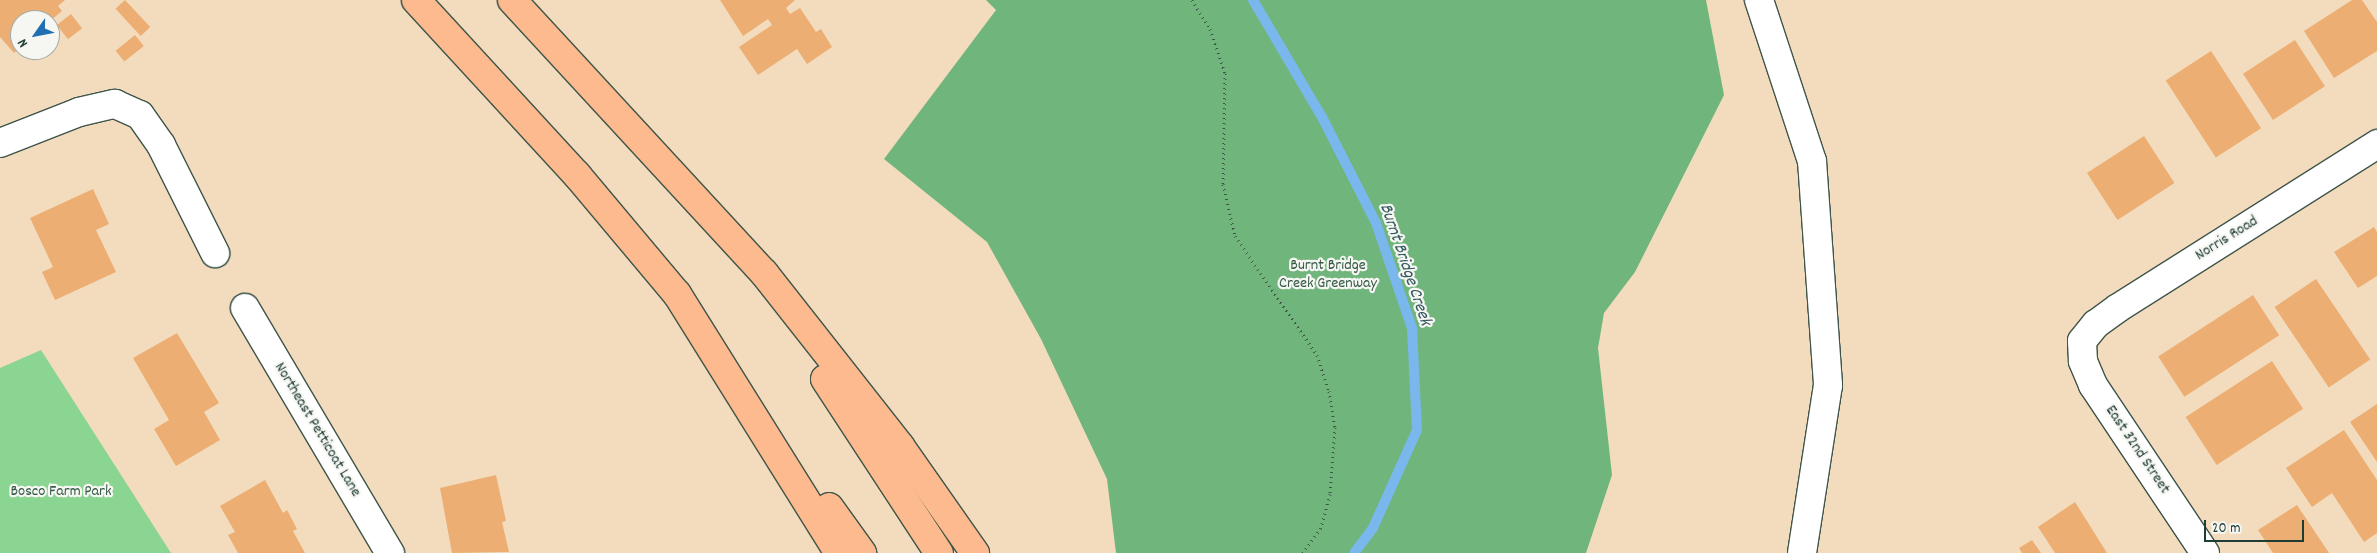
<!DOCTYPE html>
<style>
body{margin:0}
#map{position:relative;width:2377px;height:553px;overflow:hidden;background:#f2dcbd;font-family:Dekko,sans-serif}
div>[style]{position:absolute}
.green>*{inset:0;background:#8bd592}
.forest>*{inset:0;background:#70b67c}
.stream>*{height:10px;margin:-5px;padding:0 5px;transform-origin:5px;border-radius:5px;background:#7ab7ec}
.building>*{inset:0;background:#edae73;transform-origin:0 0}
.path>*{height:3px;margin-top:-1.5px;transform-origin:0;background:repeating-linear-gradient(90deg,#3f5549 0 1px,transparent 0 5px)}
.roads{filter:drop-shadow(1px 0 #3f5549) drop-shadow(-1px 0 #3f5549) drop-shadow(0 1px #3f5549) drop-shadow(0 -1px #3f5549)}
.minor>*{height:28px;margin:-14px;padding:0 14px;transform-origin:14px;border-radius:14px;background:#fff}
.highway>*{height:28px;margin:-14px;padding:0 14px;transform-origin:14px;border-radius:14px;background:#fcba8e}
span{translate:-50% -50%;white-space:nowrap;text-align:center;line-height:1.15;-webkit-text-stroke:4.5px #f6f6f2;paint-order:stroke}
.street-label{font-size:16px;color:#1f3d34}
.park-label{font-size:16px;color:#355b47}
.water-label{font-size:18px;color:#365c62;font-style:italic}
.north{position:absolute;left:10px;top:10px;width:50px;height:50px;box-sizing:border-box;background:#f6f6f2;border:1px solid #a0aca6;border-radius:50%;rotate:237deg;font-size:14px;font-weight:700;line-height:20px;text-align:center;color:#1f3d34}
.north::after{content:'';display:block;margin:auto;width:18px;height:22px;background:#1f6fb2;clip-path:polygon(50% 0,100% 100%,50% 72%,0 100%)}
.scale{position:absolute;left:2204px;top:520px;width:100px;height:22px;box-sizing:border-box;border:2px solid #1f3d34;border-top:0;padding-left:6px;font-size:15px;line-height:18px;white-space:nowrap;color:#1f3d34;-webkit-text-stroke:4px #f6f6f2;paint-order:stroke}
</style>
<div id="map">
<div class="green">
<i style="clip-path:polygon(41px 350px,171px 553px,0 553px,0 368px)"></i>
</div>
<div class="forest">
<i style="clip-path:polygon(986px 0,1706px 0,1724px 95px,1635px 272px,1604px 313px,1598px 348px,1612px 475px,1586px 553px,1116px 553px,1107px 479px,1041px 339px,987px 242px,884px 159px,996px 10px)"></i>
</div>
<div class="stream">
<i style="left:1253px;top:0;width:136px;rotate:59.5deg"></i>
<i style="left:1322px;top:117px;width:119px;rotate:63deg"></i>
<i style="left:1376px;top:223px;width:111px;rotate:71.1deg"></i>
<i style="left:1412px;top:328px;width:102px;rotate:87.2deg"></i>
<i style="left:1417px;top:430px;width:107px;rotate:114.2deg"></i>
<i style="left:1373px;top:528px;width:31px;rotate:127deg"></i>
</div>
<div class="building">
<i style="clip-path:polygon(0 0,65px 0,58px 6px,62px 11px,50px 21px,20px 20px,20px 47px,14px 53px,0 37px)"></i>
<i style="left:125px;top:0;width:37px;height:13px;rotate:47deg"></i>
<i style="clip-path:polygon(720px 0,795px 0,786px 8px,790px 14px,800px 8px,816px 32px,821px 29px,832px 47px,807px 64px,797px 49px,758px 75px,739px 47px,772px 25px,768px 19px,743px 36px)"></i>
<i style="clip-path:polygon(2352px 0,2362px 0,2377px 22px,2377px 51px,2334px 78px,2304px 31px)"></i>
<i style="left:71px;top:14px;width:18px;height:18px;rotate:52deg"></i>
<i style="left:135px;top:35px;width:14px;height:25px;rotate:51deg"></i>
<i style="left:2295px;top:40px;width:55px;height:62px;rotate:57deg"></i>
<i style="left:2211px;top:51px;width:92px;height:54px;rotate:57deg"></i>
<i style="left:2144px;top:136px;width:56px;height:68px;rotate:57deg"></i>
<i style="clip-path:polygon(93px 189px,109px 224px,96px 230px,116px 272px,55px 300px,42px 272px,53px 267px,30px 218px)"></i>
<i style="clip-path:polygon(2374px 227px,2377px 232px,2377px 276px,2358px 288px,2334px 252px)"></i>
<i style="left:2316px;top:279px;width:97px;height:50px;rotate:56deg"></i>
<i style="left:2253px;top:295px;width:48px;height:113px;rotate:57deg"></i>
<i style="clip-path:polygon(177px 333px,219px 403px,204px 412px,220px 440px,176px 466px,154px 429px,169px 420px,133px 358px)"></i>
<i style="left:2272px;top:361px;width:57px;height:103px;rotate:57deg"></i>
<i style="clip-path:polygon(2377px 404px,2377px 462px,2350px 422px)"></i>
<i style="clip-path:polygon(2344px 430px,2377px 480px,2377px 533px,2364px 542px,2332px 493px,2312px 507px,2286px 468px)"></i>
<i style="clip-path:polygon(496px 475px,506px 521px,502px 522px,509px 552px,452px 553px,440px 488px)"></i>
<i style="clip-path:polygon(265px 480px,283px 513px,287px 510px,297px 529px,293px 531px,305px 553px,238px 553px,228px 535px,235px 532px,220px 506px)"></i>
<i style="clip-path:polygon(2075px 502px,2107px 553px,2055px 553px,2038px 527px)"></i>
<i style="clip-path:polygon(2297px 505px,2329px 553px,2273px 553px,2258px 530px)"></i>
<i style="clip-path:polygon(2032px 540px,2041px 553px,2022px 553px,2019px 548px)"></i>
</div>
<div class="path">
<i style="left:1192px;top:0;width:34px;rotate:58deg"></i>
<i style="left:1210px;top:29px;width:46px;rotate:71.2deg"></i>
<i style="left:1225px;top:73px;width:111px;rotate:91deg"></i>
<i style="left:1223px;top:184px;width:53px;rotate:77deg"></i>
<i style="left:1235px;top:236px;width:145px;rotate:55.4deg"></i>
<i style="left:1317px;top:355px;width:38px;rotate:72deg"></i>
<i style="left:1329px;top:391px;width:36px;rotate:81deg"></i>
<i style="left:1335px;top:427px;width:67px;rotate:94.3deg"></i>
<i style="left:1330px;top:494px;width:35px;rotate:105deg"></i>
<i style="left:1321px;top:528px;width:31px;rotate:126deg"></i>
</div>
<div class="roads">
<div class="minor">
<i style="left:1759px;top:0;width:169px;rotate:71.8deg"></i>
<i style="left:1812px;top:161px;width:225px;rotate:85.9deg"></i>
<i style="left:1828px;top:385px;width:170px;rotate:98.8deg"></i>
<i style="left:0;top:143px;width:85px;rotate:-21.4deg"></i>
<i style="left:79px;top:112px;width:37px;rotate:-13deg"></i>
<i style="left:115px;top:104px;width:27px;rotate:24deg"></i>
<i style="left:140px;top:115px;width:37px;rotate:55deg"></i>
<i style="left:161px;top:145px;width:121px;rotate:63.4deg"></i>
<i style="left:245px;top:308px;width:285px;rotate:59.4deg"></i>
<i style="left:2205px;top:553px;width:202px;rotate:-123.7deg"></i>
<i style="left:2093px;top:385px;width:26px;rotate:-113deg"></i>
<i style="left:2083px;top:361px;width:20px;rotate:-93deg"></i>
<i style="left:2082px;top:341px;width:22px;rotate:-51deg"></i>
<i style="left:2096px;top:324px;width:27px;rotate:-36deg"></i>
<i style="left:2118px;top:308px;width:307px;rotate:-32.3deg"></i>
</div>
<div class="highway">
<i style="left:416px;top:0;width:238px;rotate:47.4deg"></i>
<i style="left:577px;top:175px;width:155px;rotate:50deg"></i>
<i style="left:677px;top:294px;width:305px;rotate:58deg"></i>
<i style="left:512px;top:0;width:372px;rotate:47.3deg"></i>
<i style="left:764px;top:273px;width:220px;rotate:51.8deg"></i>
<i style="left:900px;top:446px;width:131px;rotate:55deg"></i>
<i style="left:825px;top:379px;width:208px;rotate:56.8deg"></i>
<i style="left:829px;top:507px;width:57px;rotate:54.3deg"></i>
</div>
</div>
<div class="street-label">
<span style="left:2227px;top:239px;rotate:-32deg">Norris Road</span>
<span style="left:317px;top:430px;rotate:59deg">Northeast Petticoat Lane</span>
<span style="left:2137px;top:450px;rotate:56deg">East 32nd Street</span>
</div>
<div class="park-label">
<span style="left:1328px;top:275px">Burnt Bridge<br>Creek Greenway</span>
<span style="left:61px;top:492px">Bosco Farm Park</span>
</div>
<div class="water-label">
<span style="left:1404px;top:265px;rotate:71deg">Burnt Bridge Creek</span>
</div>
<div class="north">N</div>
<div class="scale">20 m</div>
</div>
